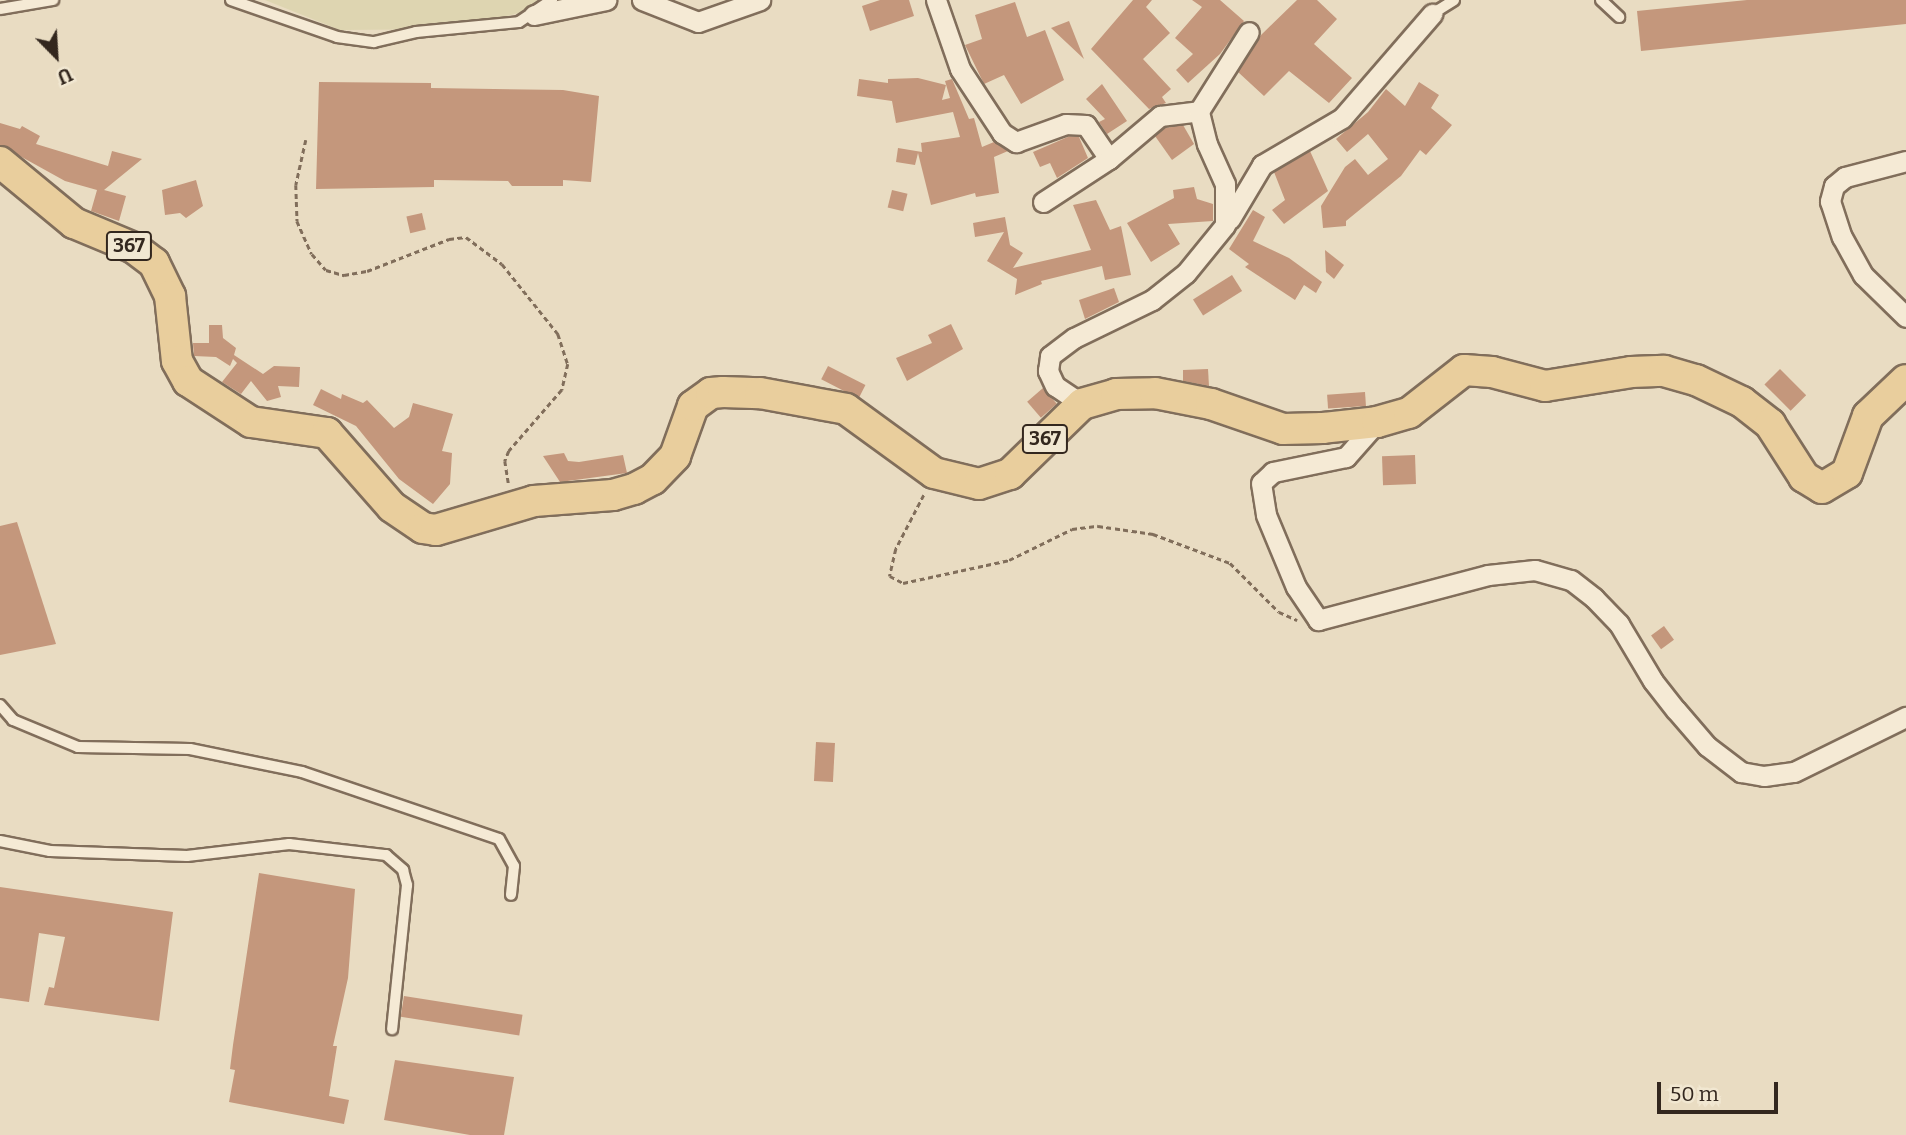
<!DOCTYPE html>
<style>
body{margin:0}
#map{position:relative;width:1906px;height:1135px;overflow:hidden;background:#e9dcc2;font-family:Bitter,serif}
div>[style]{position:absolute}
.farmland>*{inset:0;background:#ded5b1}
.building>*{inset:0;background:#c4977c;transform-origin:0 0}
.path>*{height:2.5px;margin-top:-1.25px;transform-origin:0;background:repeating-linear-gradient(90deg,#816e5b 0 5px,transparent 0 8.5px)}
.roads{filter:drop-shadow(2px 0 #816e5b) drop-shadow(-2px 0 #816e5b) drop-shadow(0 2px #816e5b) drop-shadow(0 -2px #816e5b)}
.service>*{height:10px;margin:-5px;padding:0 5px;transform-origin:5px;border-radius:5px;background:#f5ead5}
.minor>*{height:19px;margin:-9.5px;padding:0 9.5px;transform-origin:9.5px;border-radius:9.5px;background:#f5ead5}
.primary>*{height:30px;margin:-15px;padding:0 15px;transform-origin:15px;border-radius:15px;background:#e9ce9d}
span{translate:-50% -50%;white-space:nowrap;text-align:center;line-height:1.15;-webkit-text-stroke:6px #f1e7d1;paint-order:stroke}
.shield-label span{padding:2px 5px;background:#f1e7d1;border:2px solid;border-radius:5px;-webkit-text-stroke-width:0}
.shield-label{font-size:19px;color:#33271e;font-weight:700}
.north{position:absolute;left:21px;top:21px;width:70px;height:70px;-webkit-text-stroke:5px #f1e7d1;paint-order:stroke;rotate:156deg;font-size:19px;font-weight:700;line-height:28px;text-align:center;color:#33271e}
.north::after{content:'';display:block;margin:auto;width:24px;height:32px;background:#33271e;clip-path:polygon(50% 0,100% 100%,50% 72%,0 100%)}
.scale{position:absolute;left:1657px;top:1082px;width:121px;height:32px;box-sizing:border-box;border:4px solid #33271e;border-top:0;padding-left:9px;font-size:21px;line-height:24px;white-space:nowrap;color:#33271e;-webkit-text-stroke:5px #f1e7d1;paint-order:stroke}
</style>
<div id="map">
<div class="farmland">
<i style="clip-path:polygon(265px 0,537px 0,526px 11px,457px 29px,340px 30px)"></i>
</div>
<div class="building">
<i style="clip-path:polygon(880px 0,909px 0,914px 16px,870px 31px,862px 6px)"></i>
<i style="clip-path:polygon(1133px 0,1152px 0,1146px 7px,1170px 33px,1143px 59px,1171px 89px,1162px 97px,1166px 103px,1149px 109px,1091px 49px)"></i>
<i style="clip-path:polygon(1192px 0,1220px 0,1244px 21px,1220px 54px,1188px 83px,1176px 70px,1193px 54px,1175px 38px,1202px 7px)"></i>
<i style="clip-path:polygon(1297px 0,1317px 0,1337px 19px,1314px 44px,1352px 78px,1329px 103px,1289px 71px,1264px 96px,1238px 72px,1261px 35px)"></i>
<i style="clip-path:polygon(1747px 0,1906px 0,1906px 24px,1641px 51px,1637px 11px)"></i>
<i style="clip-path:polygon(1015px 2px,1027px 37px,1045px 30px,1064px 80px,1021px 104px,1004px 75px,984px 84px,965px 45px,982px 39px,975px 15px)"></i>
<i style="clip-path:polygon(1069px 21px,1084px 59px,1051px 28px)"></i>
<i style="clip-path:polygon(918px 78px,946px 85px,942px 100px,950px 98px,945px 81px,952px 79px,969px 119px,974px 118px,982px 147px,994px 142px,1008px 151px,994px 157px,999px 193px,976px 197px,975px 193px,931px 205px,918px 153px,915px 165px,896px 162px,898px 148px,922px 152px,921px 143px,960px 137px,953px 112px,896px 123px,892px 101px,857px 96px,859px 79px,888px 83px,888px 79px)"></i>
<i style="clip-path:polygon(319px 82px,431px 83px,431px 88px,563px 90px,599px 96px,591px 182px,563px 180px,563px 186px,512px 186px,508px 181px,434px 180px,434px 187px,316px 189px)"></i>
<i style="clip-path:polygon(1419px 82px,1439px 95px,1431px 108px,1452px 125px,1426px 155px,1420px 150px,1401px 176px,1346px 221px,1346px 226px,1323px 228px,1321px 206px,1345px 167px,1355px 159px,1368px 175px,1388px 159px,1368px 134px,1347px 152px,1336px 139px,1368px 112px,1386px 89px,1405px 106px)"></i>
<i style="clip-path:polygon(1102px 84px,1127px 121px,1107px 134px,1099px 122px,1105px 119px,1086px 99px)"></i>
<i style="clip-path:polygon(0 123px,20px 129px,22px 126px,40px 136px,36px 144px,108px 166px,112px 151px,142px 159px,104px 190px,126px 196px,119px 221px,91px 211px,97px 190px,65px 181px,0 145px)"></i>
<i style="clip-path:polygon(1183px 125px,1194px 144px,1172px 160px,1155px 136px,1165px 128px)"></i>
<i style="clip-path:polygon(1070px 136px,1079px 137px,1088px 158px,1057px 178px,1050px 163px,1040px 167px,1033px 152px)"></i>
<i style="clip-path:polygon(1310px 151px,1328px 191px,1284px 224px,1272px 210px,1285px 200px,1274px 172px)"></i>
<i style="clip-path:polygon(196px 180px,203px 206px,186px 218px,180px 213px,165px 215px,162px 190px)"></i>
<i style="clip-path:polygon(1194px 187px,1197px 199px,1213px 204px,1213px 221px,1168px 224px,1180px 244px,1151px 262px,1127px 223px,1174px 198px,1173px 190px)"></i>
<i style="left:892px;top:190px;width:16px;height:18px;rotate:14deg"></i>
<i style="clip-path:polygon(1096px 200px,1110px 230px,1121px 226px,1131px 275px,1105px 280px,1102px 266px,1041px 281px,1042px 284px,1015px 295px,1017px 279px,987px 261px,1004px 232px,975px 237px,973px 223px,1005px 217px,1010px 245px,1023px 253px,1013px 268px,1091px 250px,1073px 205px)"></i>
<i style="clip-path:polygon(1253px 210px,1265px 217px,1253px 241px,1289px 258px,1322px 282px,1316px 293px,1304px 285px,1295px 300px,1245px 267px,1249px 264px,1229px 249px)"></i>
<i style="left:422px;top:213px;width:17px;height:16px;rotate:77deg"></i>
<i style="clip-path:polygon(1325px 250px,1344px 265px,1334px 279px,1326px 272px)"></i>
<i style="left:1232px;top:275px;width:19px;height:46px;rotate:58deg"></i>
<i style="clip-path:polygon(1114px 288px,1119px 302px,1085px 319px,1079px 300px)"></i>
<i style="clip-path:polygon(951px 324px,963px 349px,907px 381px,896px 358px,932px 343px,928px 335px)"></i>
<i style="clip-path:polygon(209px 325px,222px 325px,223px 338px,236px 348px,234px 355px,263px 374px,274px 366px,300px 367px,299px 387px,278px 386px,281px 397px,267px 401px,251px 381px,241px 394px,222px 382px,237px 363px,233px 359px,230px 366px,216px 357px,194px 356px,193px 343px,209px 343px)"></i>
<i style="left:828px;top:366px;width:42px;height:15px;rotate:27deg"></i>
<i style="clip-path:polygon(1208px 369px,1209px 386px,1183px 381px,1183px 370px)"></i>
<i style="left:1780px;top:369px;width:37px;height:22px;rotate:45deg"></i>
<i style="left:1043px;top:388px;width:21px;height:21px;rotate:49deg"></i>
<i style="clip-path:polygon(321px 389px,341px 399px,342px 394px,363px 403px,367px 400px,394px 428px,409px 417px,413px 403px,453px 414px,442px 451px,452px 453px,450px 484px,433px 504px,399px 479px,356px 426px,313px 405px)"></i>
<i style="left:1365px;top:392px;width:14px;height:38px;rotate:86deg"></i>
<i style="clip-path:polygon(564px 453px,568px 461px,579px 462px,623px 455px,627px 473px,560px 482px,543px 456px)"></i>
<i style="left:1415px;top:455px;width:29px;height:33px;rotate:88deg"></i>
<i style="clip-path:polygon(17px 522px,56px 644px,0 655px,0 526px)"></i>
<i style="left:1664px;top:626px;width:17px;height:16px;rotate:54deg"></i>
<i style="left:816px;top:742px;width:19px;height:39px;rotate:3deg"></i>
<i style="clip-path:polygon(259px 873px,355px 889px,348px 978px,333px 1046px,337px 1046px,329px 1096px,349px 1100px,344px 1124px,229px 1102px,235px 1070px,230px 1069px,233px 1045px)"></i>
<i style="clip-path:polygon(0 887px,173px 912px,159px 1021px,44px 1005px,49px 987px,54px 988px,65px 937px,39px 933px,29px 1002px,0 998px)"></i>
<i style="left:404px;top:996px;width:120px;height:21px;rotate:9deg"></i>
<i style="clip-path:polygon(395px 1060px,514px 1077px,504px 1135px,470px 1135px,384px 1120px)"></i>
</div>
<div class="path">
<i style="left:306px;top:140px;width:46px;rotate:102.5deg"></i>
<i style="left:296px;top:185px;width:36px;rotate:88deg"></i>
<i style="left:297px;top:221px;width:36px;rotate:66deg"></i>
<i style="left:312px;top:254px;width:21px;rotate:49deg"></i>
<i style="left:326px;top:270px;width:19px;rotate:16deg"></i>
<i style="left:344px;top:275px;width:23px;rotate:-10deg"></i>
<i style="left:367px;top:271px;width:88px;rotate:-21.3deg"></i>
<i style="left:449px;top:239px;width:17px;rotate:-7deg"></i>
<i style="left:466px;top:237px;width:45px;rotate:36.9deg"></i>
<i style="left:502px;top:264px;width:90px;rotate:51.3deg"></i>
<i style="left:558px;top:334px;width:32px;rotate:72deg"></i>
<i style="left:568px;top:364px;width:27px;rotate:103deg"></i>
<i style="left:562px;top:390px;width:81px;rotate:131deg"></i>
<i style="left:509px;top:451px;width:11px;rotate:112deg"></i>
<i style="left:505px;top:461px;width:24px;rotate:81deg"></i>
<i style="left:924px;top:495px;width:61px;rotate:117.4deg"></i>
<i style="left:896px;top:549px;width:28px;rotate:103deg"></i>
<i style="left:890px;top:576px;width:15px;rotate:28deg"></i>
<i style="left:903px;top:583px;width:108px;rotate:-12.2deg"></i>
<i style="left:1009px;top:560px;width:70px;rotate:-26.2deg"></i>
<i style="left:1072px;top:529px;width:26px;rotate:-7deg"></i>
<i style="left:1098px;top:526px;width:56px;rotate:8.3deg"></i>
<i style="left:1153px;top:534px;width:82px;rotate:20.6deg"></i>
<i style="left:1230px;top:563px;width:69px;rotate:45deg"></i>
<i style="left:1279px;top:612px;width:20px;rotate:24deg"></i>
</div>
<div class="roads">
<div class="service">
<i style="left:231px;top:0;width:112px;rotate:19.2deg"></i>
<i style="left:337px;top:37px;width:37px;rotate:8deg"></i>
<i style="left:374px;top:42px;width:43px;rotate:-13.4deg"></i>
<i style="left:416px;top:32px;width:103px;rotate:-5.5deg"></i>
<i style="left:519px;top:22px;width:40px;rotate:-34deg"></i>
<i style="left:1601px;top:0;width:25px;rotate:43deg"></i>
<i style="left:0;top:9px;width:54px;rotate:-9.6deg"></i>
<i style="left:1432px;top:14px;width:26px;rotate:-32deg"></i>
<i style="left:0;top:705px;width:20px;rotate:49deg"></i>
<i style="left:13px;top:720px;width:70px;rotate:22.6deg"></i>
<i style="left:78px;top:747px;width:112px;rotate:1deg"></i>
<i style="left:190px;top:749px;width:114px;rotate:11.6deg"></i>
<i style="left:302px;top:772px;width:208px;rotate:18.8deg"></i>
<i style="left:499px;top:839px;width:31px;rotate:61deg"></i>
<i style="left:514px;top:866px;width:29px;rotate:96deg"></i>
<i style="left:0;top:841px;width:51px;rotate:11.3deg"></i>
<i style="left:50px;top:851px;width:137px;rotate:2.1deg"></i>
<i style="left:187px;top:856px;width:103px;rotate:-6.7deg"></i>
<i style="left:289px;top:844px;width:98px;rotate:6.5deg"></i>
<i style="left:386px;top:855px;width:23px;rotate:41deg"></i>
<i style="left:403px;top:870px;width:16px;rotate:75deg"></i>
<i style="left:407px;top:885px;width:145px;rotate:95.9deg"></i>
</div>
<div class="minor">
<i style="left:642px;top:0;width:60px;rotate:21.4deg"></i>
<i style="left:698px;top:22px;width:66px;rotate:-19.5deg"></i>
<i style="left:936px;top:0;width:73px;rotate:70.8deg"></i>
<i style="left:960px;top:69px;width:77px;rotate:56.7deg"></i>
<i style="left:1002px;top:133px;width:17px;rotate:33deg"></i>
<i style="left:1016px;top:142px;width:53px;rotate:-19.8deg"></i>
<i style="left:1066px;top:124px;width:20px;rotate:3deg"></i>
<i style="left:1086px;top:125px;width:41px;rotate:55.9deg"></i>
<i style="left:534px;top:15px;width:74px;rotate:-11.8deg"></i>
<i style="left:1906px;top:161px;width:63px;rotate:165.3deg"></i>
<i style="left:1845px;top:177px;width:14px;rotate:141deg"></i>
<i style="left:1834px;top:186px;width:16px;rotate:105deg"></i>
<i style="left:1830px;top:201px;width:38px;rotate:72deg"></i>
<i style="left:1842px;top:237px;width:43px;rotate:61.1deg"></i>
<i style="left:1863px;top:275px;width:60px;rotate:44.3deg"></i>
<i style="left:1043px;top:202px;width:79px;rotate:-33.1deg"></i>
<i style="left:1109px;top:159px;width:67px;rotate:-40.1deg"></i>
<i style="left:1160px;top:116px;width:39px;rotate:-7deg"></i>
<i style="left:1230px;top:219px;width:63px;rotate:-59.3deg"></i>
<i style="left:1262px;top:165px;width:93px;rotate:-30.4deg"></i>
<i style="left:1342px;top:118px;width:138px;rotate:-49.1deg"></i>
<i style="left:1082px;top:404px;width:32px;rotate:-146deg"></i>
<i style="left:1055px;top:386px;width:17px;rotate:-115deg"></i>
<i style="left:1048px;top:371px;width:15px;rotate:-82deg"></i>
<i style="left:1050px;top:356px;width:30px;rotate:-37deg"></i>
<i style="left:1074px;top:338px;width:87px;rotate:-26deg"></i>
<i style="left:1152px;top:300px;width:43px;rotate:-38.5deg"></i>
<i style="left:1186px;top:273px;width:62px;rotate:-50.9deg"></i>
<i style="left:1225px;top:225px;width:41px;rotate:-90deg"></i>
<i style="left:1225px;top:184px;width:44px;rotate:-114.2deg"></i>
<i style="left:1207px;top:144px;width:34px;rotate:-104deg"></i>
<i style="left:1199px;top:111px;width:93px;rotate:-57.7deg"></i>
<i style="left:1377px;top:422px;width:47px;rotate:131.5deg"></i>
<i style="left:1346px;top:457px;width:75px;rotate:168.4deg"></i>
<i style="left:1273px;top:472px;width:16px;rotate:137deg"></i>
<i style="left:1261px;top:483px;width:32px;rotate:81deg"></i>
<i style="left:1266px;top:515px;width:78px;rotate:67.4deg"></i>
<i style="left:1296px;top:587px;width:40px;rotate:56deg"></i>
<i style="left:1318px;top:620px;width:176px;rotate:-14.8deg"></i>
<i style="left:1488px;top:575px;width:47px;rotate:-6.1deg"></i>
<i style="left:1535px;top:570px;width:37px;rotate:16deg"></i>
<i style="left:1571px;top:580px;width:29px;rotate:38deg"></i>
<i style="left:1594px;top:598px;width:36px;rotate:46deg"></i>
<i style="left:1619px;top:624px;width:66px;rotate:59.2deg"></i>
<i style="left:1653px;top:681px;width:37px;rotate:52deg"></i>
<i style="left:1676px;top:710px;width:48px;rotate:49.3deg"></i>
<i style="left:1707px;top:746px;width:43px;rotate:37.4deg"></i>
<i style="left:1741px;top:772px;width:23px;rotate:10deg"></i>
<i style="left:1764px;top:776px;width:30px;rotate:-8deg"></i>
<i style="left:1794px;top:772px;width:125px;rotate:-26.2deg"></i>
</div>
<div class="primary">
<i style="left:0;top:162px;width:96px;rotate:39.5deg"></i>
<i style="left:74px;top:223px;width:65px;rotate:22.6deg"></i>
<i style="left:134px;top:248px;width:25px;rotate:37deg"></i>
<i style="left:154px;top:263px;width:37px;rotate:64deg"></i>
<i style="left:170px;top:296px;width:65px;rotate:83.9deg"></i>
<i style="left:177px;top:361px;width:23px;rotate:61deg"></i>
<i style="left:188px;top:381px;width:75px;rotate:33.1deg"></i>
<i style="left:251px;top:422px;width:77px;rotate:8.2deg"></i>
<i style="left:327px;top:433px;width:98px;rotate:48.7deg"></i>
<i style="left:392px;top:507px;width:37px;rotate:34deg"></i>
<i style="left:423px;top:528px;width:13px;rotate:9deg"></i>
<i style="left:436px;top:530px;width:102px;rotate:-16.5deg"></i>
<i style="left:534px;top:501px;width:79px;rotate:-4.3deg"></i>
<i style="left:613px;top:495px;width:22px;rotate:-16deg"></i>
<i style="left:634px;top:489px;width:21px;rotate:-28deg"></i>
<i style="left:653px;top:479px;width:32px;rotate:-46deg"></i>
<i style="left:675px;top:456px;width:53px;rotate:-70.2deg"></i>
<i style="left:693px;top:406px;width:22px;rotate:-36deg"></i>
<i style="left:711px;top:393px;width:12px;rotate:-5deg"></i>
<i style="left:723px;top:392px;width:37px;rotate:2deg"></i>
<i style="left:760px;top:393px;width:87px;rotate:10.5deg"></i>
<i style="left:846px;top:409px;width:109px;rotate:36deg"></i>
<i style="left:934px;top:473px;width:46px;rotate:13.7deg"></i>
<i style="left:979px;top:484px;width:33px;rotate:-18deg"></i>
<i style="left:1010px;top:474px;width:100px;rotate:-44.2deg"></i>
<i style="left:1082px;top:404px;width:35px;rotate:-16deg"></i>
<i style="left:1116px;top:394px;width:39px;rotate:-1deg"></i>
<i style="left:1155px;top:393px;width:57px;rotate:11.1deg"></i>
<i style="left:1211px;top:404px;width:76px;rotate:19.1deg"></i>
<i style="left:1283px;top:429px;width:40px;rotate:-1.4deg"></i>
<i style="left:1323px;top:428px;width:54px;rotate:-6.3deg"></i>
<i style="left:1377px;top:422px;width:33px;rotate:-16deg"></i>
<i style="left:1409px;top:413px;width:70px;rotate:-38deg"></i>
<i style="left:1464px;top:370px;width:28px;rotate:4deg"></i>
<i style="left:1492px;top:372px;width:55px;rotate:14.8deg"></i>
<i style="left:1545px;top:386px;width:87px;rotate:-9.2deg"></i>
<i style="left:1631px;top:372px;width:33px;rotate:-2deg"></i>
<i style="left:1664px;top:371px;width:33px;rotate:16deg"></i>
<i style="left:1696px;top:380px;width:51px;rotate:25.6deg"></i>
<i style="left:1742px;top:402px;width:36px;rotate:38deg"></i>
<i style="left:1770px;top:424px;width:63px;rotate:57.3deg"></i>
<i style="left:1804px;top:477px;width:21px;rotate:31deg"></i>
<i style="left:1822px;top:488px;width:29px;rotate:-31deg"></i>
<i style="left:1847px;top:473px;width:61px;rotate:-69.8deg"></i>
<i style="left:1868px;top:416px;width:52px;rotate:-43.5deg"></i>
</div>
</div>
<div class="shield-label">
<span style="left:129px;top:246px">367</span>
<span style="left:1045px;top:439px">367</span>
</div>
<div class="north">U</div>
<div class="scale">50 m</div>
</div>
